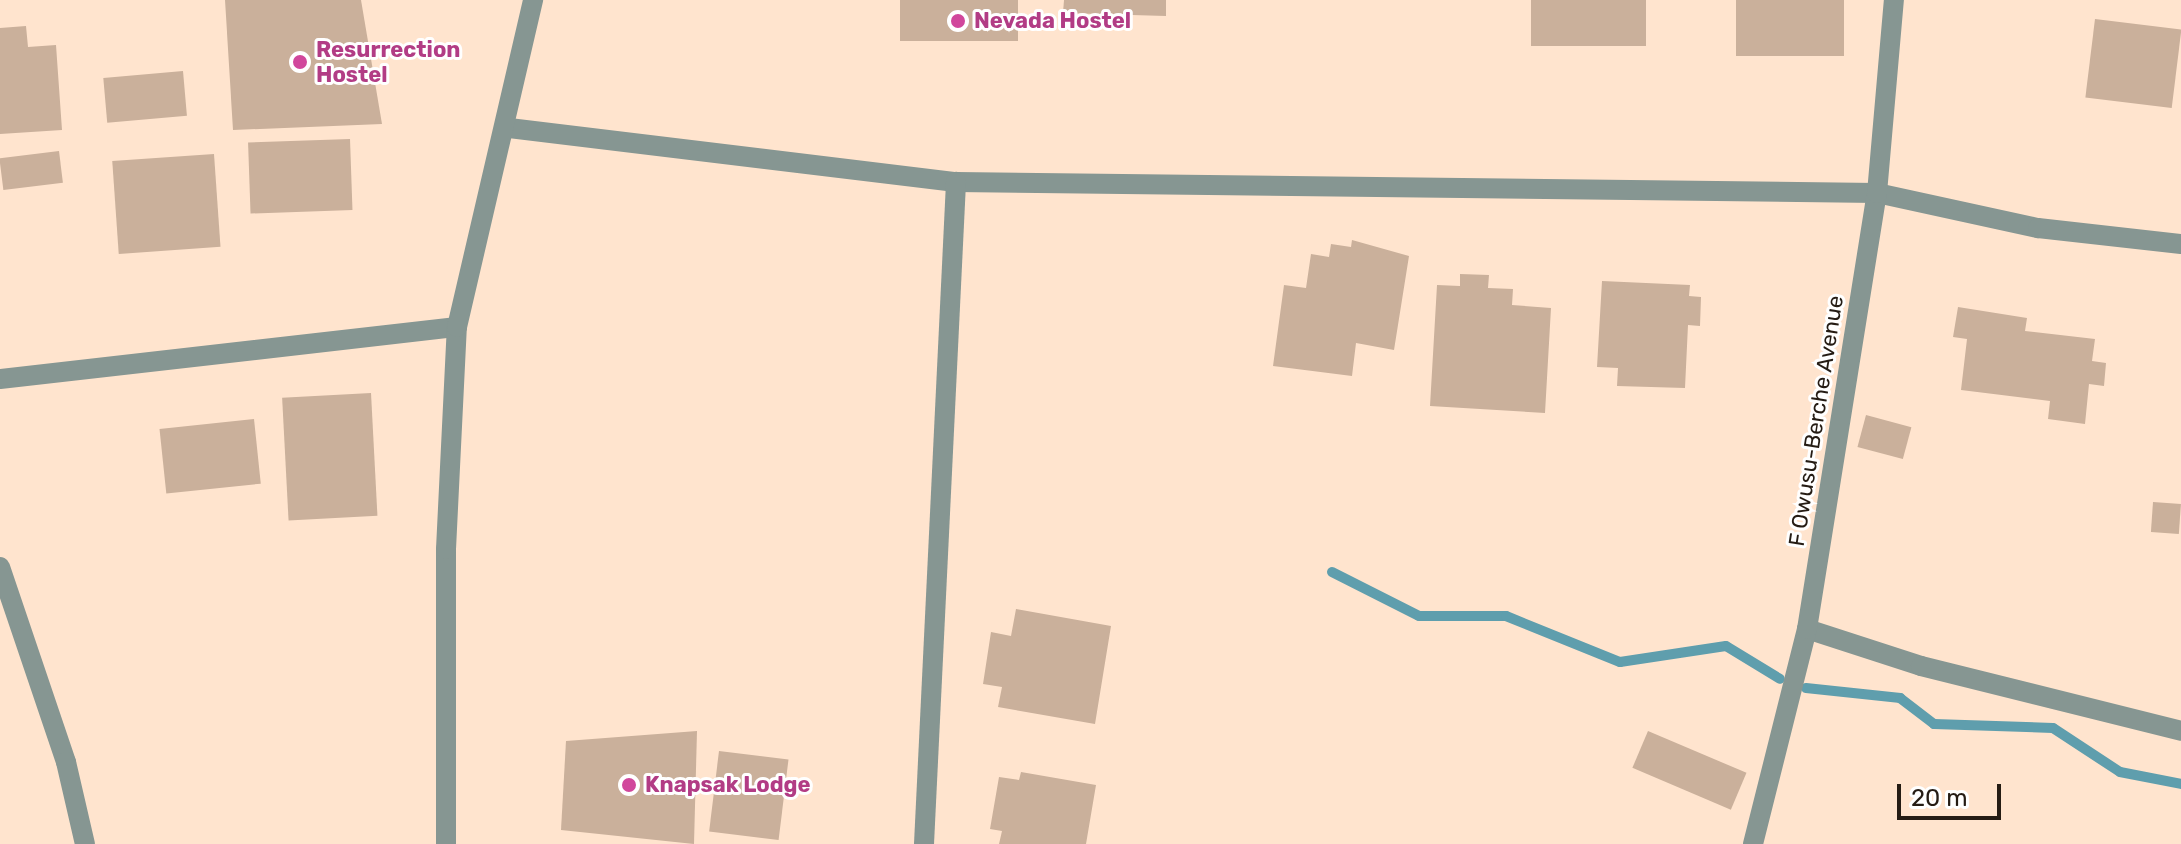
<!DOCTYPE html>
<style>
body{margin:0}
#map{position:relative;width:2181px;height:844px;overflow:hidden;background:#ffe4ce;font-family:Rubik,sans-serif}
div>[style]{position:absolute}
.stream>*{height:10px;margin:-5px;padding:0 5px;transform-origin:5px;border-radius:5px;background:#5f9ead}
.building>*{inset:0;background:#cab09b;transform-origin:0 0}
.minor>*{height:20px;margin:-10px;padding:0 10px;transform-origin:10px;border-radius:10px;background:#869692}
.dots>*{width:22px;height:22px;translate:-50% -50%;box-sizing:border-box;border:4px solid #fff;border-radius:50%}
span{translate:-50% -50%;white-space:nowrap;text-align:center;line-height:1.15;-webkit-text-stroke:6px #fff;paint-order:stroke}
.hotel-label{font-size:22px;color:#b23c85;font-weight:700}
.left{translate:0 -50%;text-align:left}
.street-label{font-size:22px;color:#251c14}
.scale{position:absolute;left:1897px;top:784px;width:104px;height:36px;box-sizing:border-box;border:4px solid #251c14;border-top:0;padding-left:10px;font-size:24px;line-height:28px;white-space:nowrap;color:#251c14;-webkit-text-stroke:6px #fff;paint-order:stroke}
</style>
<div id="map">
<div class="stream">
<i style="left:1332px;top:572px;width:97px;rotate:26.8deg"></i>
<i style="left:1419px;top:616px;width:87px"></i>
<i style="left:1506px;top:616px;width:123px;rotate:22deg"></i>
<i style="left:1620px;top:662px;width:107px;rotate:-8.6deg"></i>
<i style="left:1726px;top:646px;width:63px;rotate:31.4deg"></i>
<i style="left:1806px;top:688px;width:95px;rotate:6.1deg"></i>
<i style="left:1900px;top:698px;width:43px;rotate:37.4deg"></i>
<i style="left:1934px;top:724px;width:119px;rotate:1.9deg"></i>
<i style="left:2053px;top:728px;width:80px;rotate:33.3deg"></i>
<i style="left:2120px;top:772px;width:62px;rotate:11.1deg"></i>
</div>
<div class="building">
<i style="clip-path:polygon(225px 0,361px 0,382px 124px,233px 130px)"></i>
<i style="left:900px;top:0;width:118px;height:41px"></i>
<i style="clip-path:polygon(1064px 0,1166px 0,1166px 16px,1063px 13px)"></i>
<i style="left:1531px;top:0;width:115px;height:46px"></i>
<i style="left:1736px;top:0;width:108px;height:56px"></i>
<i style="left:2095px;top:19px;width:87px;height:79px;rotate:7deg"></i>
<i style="clip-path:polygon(26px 26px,28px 47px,56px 45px,62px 130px,0 134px,0 28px)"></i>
<i style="left:183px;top:71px;width:45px;height:80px;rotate:85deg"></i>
<i style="left:350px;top:139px;width:71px;height:102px;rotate:88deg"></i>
<i style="left:59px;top:151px;width:32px;height:60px;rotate:83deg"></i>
<i style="left:214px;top:154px;width:93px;height:102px;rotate:86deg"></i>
<i style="clip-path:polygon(1352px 240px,1409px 256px,1394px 350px,1356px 343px,1352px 376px,1273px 366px,1284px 285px,1306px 288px,1311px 254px,1329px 257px,1331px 244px,1351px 247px)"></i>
<i style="clip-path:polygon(1460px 274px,1489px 275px,1488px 288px,1513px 289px,1512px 305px,1551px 308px,1545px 413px,1430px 406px,1437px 285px,1460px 286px)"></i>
<i style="clip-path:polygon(1602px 281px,1690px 285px,1689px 296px,1701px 297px,1700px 326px,1688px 325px,1685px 388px,1617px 386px,1618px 368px,1597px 367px)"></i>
<i style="clip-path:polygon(1958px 307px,2027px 318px,2025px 331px,2095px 339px,2092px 361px,2106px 363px,2104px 386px,2089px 384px,2085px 424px,2048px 419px,2050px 401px,1961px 390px,1967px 339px,1953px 337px)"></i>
<i style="left:371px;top:393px;width:123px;height:89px;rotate:87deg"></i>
<i style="left:1866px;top:415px;width:47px;height:33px;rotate:15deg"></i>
<i style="left:254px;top:419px;width:65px;height:95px;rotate:84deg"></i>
<i style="left:2153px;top:502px;width:28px;height:30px;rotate:4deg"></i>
<i style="clip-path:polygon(1016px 609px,1111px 626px,1095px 724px,998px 707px,1002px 687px,983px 684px,991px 632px,1011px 636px)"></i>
<i style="clip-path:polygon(697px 731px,694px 844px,561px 830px,566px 741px)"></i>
<i style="left:1648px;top:731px;width:107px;height:40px;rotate:23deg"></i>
<i style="left:719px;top:751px;width:70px;height:81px;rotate:7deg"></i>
<i style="clip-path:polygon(1021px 772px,1096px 785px,1086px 844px,999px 844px,1002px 831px,990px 829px,999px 777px,1019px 780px)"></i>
</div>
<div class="minor">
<i style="left:509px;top:128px;width:450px;rotate:6.9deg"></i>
<i style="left:956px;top:182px;width:921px;rotate:0.68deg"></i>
<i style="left:1877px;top:193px;width:165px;rotate:12.3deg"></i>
<i style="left:2038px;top:228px;width:144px;rotate:6.4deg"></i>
<i style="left:0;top:379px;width:460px;rotate:-6.5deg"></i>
<i style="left:0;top:567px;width:206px;rotate:71.3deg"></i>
<i style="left:66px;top:762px;width:84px;rotate:77deg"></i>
<i style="left:1807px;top:629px;width:120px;rotate:18deg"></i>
<i style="left:1921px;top:666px;width:268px;rotate:14deg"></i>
<i style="left:446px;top:844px;width:295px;rotate:-90deg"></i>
<i style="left:446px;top:549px;width:222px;rotate:-87.2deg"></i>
<i style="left:457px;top:327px;width:336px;rotate:-76.9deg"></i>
<i style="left:924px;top:844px;width:663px;rotate:-87.23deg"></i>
<i style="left:1753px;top:844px;width:222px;rotate:-75.9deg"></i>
<i style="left:1807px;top:629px;width:442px;rotate:-80.9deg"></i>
<i style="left:1877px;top:193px;width:194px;rotate:-85deg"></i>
</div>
<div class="dots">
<i style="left:958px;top:21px;background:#d1479c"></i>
<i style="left:300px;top:62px;background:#d1479c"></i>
<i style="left:629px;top:785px;background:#d1479c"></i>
</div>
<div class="hotel-label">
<span class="left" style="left:974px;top:21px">Nevada Hostel</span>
<span class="left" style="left:316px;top:62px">Resurrection<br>Hostel</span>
<span class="left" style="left:645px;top:785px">Knapsak Lodge</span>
</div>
<div class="street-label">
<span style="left:1816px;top:421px;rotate:-81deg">F Owusu-Berche Avenue</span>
</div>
<div class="scale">20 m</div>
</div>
